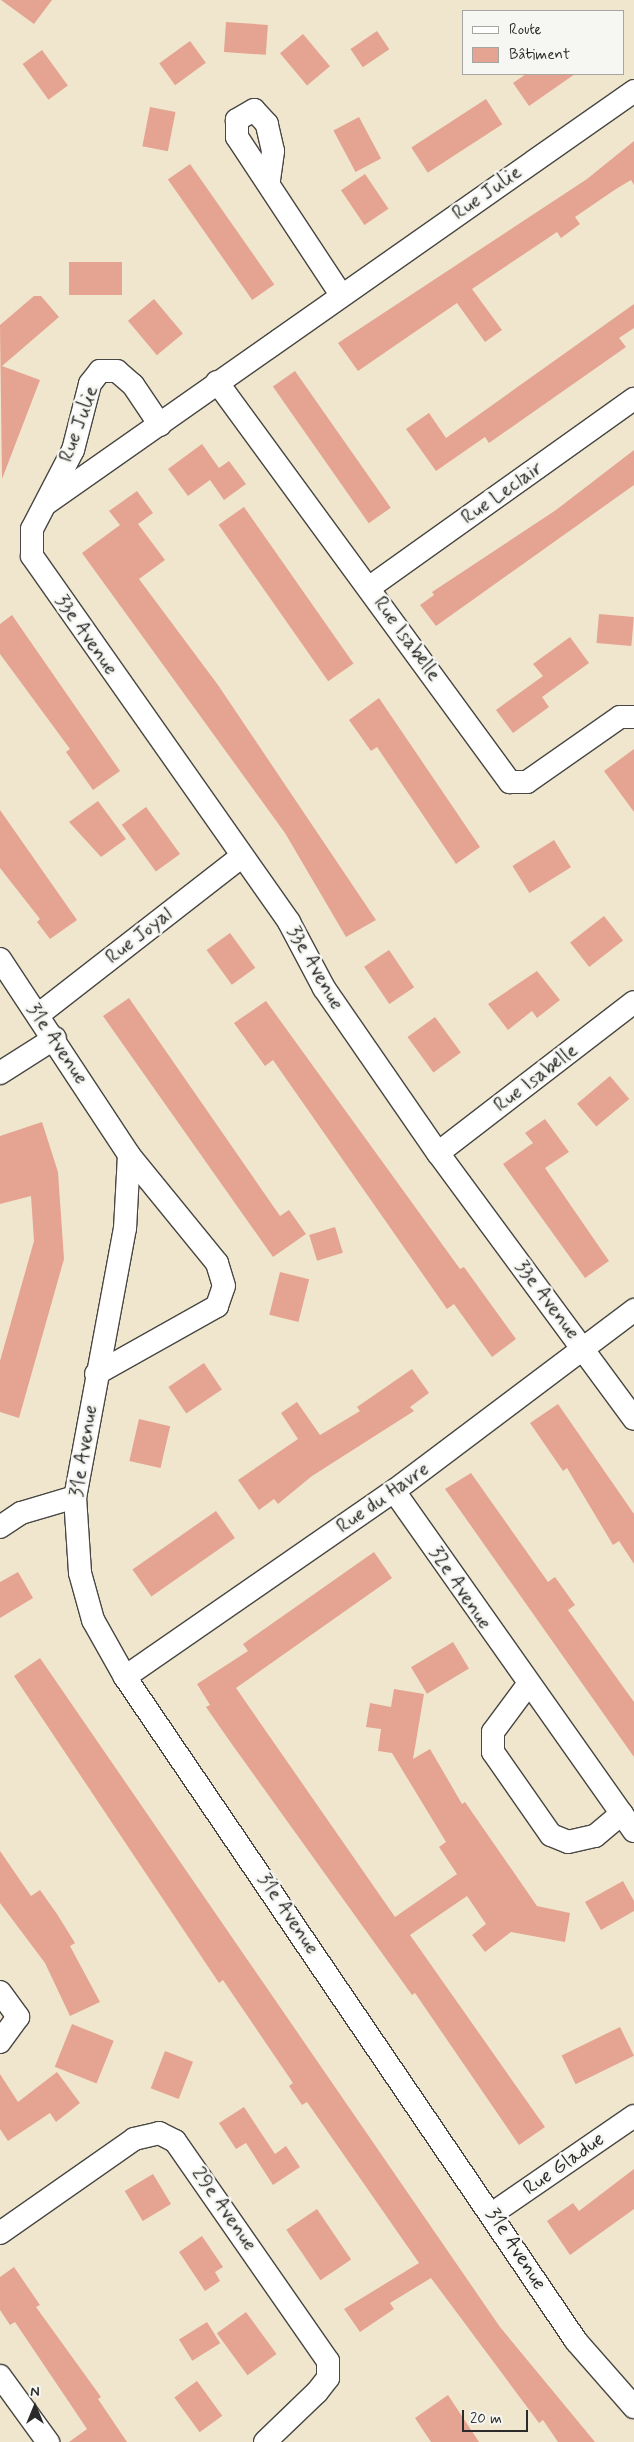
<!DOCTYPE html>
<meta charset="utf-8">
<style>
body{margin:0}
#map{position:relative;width:634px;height:2442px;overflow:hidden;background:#efe6cd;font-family:Mynerve,sans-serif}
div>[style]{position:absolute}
.building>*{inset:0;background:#e5a492;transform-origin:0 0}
.roads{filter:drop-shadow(1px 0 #484743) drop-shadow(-1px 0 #484743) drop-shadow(0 1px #484743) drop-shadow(0 -1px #484743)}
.minor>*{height:22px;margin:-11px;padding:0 11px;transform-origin:11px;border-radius:11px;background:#fff}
span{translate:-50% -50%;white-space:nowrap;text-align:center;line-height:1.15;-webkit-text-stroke:5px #f6f6f2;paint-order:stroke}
.street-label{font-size:20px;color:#2b2b2b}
.legend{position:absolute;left:462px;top:10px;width:162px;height:65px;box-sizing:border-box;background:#f6f6f2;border:1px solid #a5a5a2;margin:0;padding:6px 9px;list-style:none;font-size:15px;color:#2b2b2b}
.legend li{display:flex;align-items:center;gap:10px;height:25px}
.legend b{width:25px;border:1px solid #a5a5a2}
.north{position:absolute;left:10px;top:2382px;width:50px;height:50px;-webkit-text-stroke:4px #f6f6f2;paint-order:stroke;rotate:0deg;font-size:14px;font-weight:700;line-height:20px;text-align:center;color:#2b2b2b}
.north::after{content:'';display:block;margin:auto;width:18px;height:22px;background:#2b2b2b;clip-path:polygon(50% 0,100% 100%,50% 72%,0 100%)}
.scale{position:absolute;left:462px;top:2410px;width:66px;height:22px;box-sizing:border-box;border:2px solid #2b2b2b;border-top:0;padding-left:6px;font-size:15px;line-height:18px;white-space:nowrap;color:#2b2b2b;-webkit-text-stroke:4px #f6f6f2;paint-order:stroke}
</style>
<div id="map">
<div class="building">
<i style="clip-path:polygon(1px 0,52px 0,34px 24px)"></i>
<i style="left:226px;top:22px;width:42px;height:30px;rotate:4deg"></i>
<i style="left:377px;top:31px;width:22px;height:32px;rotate:56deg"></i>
<i style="left:303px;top:34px;width:42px;height:30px;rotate:50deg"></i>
<i style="left:190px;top:41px;width:27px;height:38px;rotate:54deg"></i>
<i style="left:42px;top:50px;width:44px;height:24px;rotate:54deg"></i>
<i style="clip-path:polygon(526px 74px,575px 74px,529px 106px,513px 83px)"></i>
<i style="left:486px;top:99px;width:30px;height:89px;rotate:57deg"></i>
<i style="left:150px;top:107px;width:26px;height:40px;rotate:11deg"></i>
<i style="left:359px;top:117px;width:47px;height:29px;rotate:62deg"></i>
<i style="clip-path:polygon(634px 141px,634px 185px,631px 180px,616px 189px,575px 217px,580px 224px,561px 238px,557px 232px,472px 289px,502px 330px,485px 342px,457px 303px,358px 371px,338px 343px,587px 179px)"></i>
<i style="left:190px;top:164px;width:147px;height:27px;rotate:55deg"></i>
<i style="left:365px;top:174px;width:42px;height:29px;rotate:56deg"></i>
<i style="left:122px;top:262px;width:33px;height:53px;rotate:90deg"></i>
<i style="clip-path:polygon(34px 296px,41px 296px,59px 317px,2px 366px,40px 380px,2px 479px,0 325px)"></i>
<i style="left:154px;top:299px;width:45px;height:34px;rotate:50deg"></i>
<i style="clip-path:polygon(634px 304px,634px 328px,619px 338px,626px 347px,489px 443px,485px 437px,436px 471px,406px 429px,429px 413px,446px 438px)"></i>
<i style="left:295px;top:371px;width:167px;height:27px;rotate:55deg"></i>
<i style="clip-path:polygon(202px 444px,219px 468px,229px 461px,246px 484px,224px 500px,210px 480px,188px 496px,168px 469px)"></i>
<i style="clip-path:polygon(634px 450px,634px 485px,436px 626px,420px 605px,434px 595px,432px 592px,556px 510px)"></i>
<i style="clip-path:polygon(137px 491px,153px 513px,138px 524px,165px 560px,139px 579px,218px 685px,376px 920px,346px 937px,285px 833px,82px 553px,120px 525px,109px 511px)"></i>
<i style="left:244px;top:507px;width:191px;height:31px;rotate:55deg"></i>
<i style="left:599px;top:614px;width:35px;height:29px;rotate:5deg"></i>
<i style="clip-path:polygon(12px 615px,120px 771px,93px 790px,66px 752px,70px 749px,0 654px,0 624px)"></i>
<i style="clip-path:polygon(570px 637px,589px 663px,542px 697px,549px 707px,513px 733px,496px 710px,543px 676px,533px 664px)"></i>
<i style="clip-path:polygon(379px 698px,480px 847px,456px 864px,377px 747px,371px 751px,349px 720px)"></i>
<i style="clip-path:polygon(634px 749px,634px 812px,604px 771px)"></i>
<i style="clip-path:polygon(98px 801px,126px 839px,101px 857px,69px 822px)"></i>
<i style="left:146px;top:807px;width:58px;height:30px;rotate:54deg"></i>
<i style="clip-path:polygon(0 810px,77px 920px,50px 939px,37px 922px,40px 919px,0 868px)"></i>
<i style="left:554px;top:840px;width:32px;height:49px;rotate:58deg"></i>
<i style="left:604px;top:916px;width:31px;height:43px;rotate:52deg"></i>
<i style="left:230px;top:933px;width:43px;height:29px;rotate:54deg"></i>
<i style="left:389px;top:950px;width:45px;height:30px;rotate:56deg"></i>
<i style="clip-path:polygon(537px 971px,560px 1000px,537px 1018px,532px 1011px,508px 1030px,488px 1004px)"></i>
<i style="clip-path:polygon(129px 998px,280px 1216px,289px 1210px,306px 1234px,273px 1257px,103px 1016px)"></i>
<i style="clip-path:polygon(266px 1001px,460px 1269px,464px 1267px,516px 1339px,492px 1357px,454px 1304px,447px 1309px,273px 1060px,265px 1066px,234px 1023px)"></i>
<i style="left:435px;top:1017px;width:44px;height:34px;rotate:54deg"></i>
<i style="left:610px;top:1076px;width:30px;height:43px;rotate:50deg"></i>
<i style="clip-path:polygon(545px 1119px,569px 1152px,545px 1168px,609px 1261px,585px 1278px,503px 1164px,533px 1143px,525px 1133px)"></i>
<i style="clip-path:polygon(42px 1122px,58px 1172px,64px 1259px,19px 1418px,0 1412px,0 1361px,34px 1241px,31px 1196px,0 1204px,0 1136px)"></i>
<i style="left:335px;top:1227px;width:27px;height:27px;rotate:73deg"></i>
<i style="left:280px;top:1272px;width:30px;height:44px;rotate:14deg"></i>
<i style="left:204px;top:1363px;width:32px;height:43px;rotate:56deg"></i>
<i style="clip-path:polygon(412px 1369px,429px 1393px,410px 1407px,414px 1411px,312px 1476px,278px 1504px,274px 1499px,259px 1510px,238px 1480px,298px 1439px,281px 1413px,297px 1402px,320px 1435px,360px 1411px,357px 1407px)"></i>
<i style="clip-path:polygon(558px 1404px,634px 1514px,634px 1564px,619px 1541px,613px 1545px,567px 1468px,563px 1471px,530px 1423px)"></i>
<i style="left:139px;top:1419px;width:32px;height:43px;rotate:13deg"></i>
<i style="clip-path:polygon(471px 1473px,548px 1582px,555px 1577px,575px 1605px,568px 1610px,634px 1702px,634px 1757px,445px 1489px)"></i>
<i style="left:216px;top:1511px;width:33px;height:102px;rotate:55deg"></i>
<i style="clip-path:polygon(374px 1552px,392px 1578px,236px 1688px,395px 1917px,457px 1874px,439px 1847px,446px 1842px,392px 1753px,378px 1751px,381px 1729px,366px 1727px,370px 1703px,391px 1707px,394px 1689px,424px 1694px,413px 1759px,430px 1749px,462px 1804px,465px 1802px,537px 1906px,570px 1913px,565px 1942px,511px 1932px,485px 1952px,472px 1935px,486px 1924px,467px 1896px,410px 1935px,545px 2127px,519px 2145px,415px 1993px,412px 1995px,231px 1743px,206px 1707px,210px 1705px,197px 1684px,248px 1651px,243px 1644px)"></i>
<i style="clip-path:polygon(18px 1572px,33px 1598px,0 1618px,0 1582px)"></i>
<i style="left:453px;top:1642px;width:31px;height:49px;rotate:59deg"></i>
<i style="clip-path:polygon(40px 1658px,500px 2327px,595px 2442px,558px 2442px,543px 2420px,539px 2423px,431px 2278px,390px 2303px,394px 2309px,360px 2332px,344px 2309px,419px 2263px,307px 2102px,302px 2105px,289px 2086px,293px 2083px,223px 1980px,219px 1983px,14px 1676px)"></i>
<i style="clip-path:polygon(0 1851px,31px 1896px,40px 1890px,57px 1914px,75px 1943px,70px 1946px,100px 2002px,70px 2016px,45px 1963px,0 1903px)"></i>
<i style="clip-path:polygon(623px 1881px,634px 1901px,634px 1911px,601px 1930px,585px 1902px)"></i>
<i style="left:72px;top:2024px;width:45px;height:46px;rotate:22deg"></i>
<i style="left:620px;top:2027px;width:32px;height:65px;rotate:64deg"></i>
<i style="left:165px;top:2051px;width:30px;height:40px;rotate:21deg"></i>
<i style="clip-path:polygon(57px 2072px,80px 2103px,56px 2122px,50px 2113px,8px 2141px,0 2129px,0 2074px,18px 2102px)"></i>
<i style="clip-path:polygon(244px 2107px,275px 2154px,286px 2146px,300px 2167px,273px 2185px,246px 2143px,236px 2149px,219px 2123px)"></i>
<i style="clip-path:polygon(634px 2169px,634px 2209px,570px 2255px,547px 2221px,573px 2203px,579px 2211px)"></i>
<i style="left:153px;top:2174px;width:35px;height:33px;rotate:59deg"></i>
<i style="left:317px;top:2209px;width:61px;height:37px;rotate:56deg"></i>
<i style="clip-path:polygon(202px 2236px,223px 2267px,215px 2272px,220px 2281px,205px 2291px,179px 2252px)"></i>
<i style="clip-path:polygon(14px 2267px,40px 2305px,36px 2307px,101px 2397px,98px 2399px,127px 2442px,69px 2442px,87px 2429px,15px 2322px,10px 2325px,0 2310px,0 2277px)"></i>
<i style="left:246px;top:2312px;width:52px;height:36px;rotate:54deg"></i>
<i style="left:207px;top:2322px;width:25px;height:33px;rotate:58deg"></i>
<i style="left:197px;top:2381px;width:43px;height:28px;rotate:54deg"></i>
<i style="clip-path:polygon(448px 2395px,479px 2442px,431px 2442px,415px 2418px)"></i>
</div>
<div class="roads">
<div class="minor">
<i style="left:269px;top:180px;width:29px;rotate:-82deg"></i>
<i style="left:273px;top:151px;width:28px;rotate:-103deg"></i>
<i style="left:267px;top:124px;width:19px;rotate:-133deg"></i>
<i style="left:254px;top:110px;width:20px;rotate:150deg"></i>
<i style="left:237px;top:120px;width:17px;rotate:90deg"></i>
<i style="left:237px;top:137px;width:189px;rotate:56.6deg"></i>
<i style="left:217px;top:382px;width:496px;rotate:53.8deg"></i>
<i style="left:510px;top:782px;width:17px"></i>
<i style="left:527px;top:782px;width:113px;rotate:-35deg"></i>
<i style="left:620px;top:717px;width:14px"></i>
<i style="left:160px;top:425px;width:48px;rotate:-124deg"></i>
<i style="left:133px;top:385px;width:21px;rotate:-139deg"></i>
<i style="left:117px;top:371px;width:17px;rotate:180deg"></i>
<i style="left:100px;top:371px;width:16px;rotate:128deg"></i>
<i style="left:90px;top:384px;width:68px;rotate:104.4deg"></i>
<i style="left:73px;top:450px;width:89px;rotate:117.4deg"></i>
<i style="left:32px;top:529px;width:27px;rotate:90deg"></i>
<i style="left:32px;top:556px;width:447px;rotate:54.9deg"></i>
<i style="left:289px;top:922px;width:75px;rotate:62.1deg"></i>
<i style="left:324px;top:988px;width:201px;rotate:55.4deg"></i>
<i style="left:438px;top:1153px;width:330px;rotate:53.6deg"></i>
<i style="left:47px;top:503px;width:717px;rotate:-35.06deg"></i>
<i style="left:370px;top:587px;width:324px;rotate:-35.5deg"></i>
<i style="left:0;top:959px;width:235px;rotate:56.6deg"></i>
<i style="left:129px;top:1155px;width:73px;rotate:93.1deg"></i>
<i style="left:125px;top:1228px;width:274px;rotate:100.5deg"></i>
<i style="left:75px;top:1497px;width:76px;rotate:86.2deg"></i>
<i style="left:80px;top:1573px;width:49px;rotate:74.5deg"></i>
<i style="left:93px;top:1620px;width:65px;rotate:60.7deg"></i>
<i style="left:125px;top:1677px;width:803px;rotate:55.81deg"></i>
<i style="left:576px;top:2341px;width:88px;rotate:48.7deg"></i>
<i style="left:38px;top:1015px;width:256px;rotate:-37.9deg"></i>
<i style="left:0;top:1073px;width:65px;rotate:-32.5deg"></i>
<i style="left:438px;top:1153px;width:247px;rotate:-37.6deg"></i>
<i style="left:96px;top:1374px;width:139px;rotate:-29.3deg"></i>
<i style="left:217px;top:1306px;width:21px;rotate:-71deg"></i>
<i style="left:224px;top:1286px;width:24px;rotate:-107deg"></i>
<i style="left:217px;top:1263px;width:139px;rotate:-129.2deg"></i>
<i style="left:394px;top:1491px;width:416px;rotate:54.8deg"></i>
<i style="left:0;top:1527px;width:25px;rotate:-34deg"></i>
<i style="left:21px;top:1513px;width:56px;rotate:-16.5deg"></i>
<i style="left:125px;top:1677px;width:327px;rotate:-34.7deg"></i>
<i style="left:394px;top:1491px;width:301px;rotate:-37deg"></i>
<i style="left:527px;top:1686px;width:57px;rotate:126.5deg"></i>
<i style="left:493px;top:1732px;width:20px;rotate:90deg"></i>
<i style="left:493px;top:1752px;width:101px;rotate:55.1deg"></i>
<i style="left:551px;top:1835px;width:18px;rotate:22deg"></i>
<i style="left:568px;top:1842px;width:28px;rotate:-13deg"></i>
<i style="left:595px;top:1836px;width:35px;rotate:-40deg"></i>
<i style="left:0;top:1992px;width:31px;rotate:54deg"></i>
<i style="left:18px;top:2017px;width:31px;rotate:126deg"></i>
<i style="left:493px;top:2213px;width:171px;rotate:-34.5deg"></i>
<i style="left:0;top:2233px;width:164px;rotate:-35deg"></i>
<i style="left:134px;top:2139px;width:26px;rotate:-13deg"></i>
<i style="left:159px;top:2133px;width:18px;rotate:27deg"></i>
<i style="left:175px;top:2141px;width:268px;rotate:55.2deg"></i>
<i style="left:328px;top:2361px;width:17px;rotate:90deg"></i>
<i style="left:328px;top:2378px;width:18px;rotate:128deg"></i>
<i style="left:317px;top:2392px;width:72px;rotate:136.1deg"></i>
<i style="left:0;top:2376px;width:82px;rotate:54deg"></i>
</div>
</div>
<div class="street-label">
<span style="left:487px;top:193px;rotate:-35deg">Rue Julie</span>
<span style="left:79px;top:424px;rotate:-70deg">Rue Julie</span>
<span style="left:502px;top:493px;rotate:-35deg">Rue Leclair</span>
<span style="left:86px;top:635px;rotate:55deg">33e Avenue</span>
<span style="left:407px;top:639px;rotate:54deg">Rue Isabelle</span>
<span style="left:139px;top:936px;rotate:-38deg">Rue Joyal</span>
<span style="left:315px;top:968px;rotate:60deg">33e Avenue</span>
<span style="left:57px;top:1044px;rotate:56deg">31e Avenue</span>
<span style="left:536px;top:1078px;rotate:-37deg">Rue Isabelle</span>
<span style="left:547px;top:1300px;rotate:53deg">33e Avenue</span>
<span style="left:84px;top:1451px;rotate:-81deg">31e Avenue</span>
<span style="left:383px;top:1498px;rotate:-35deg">Rue du Havre</span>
<span style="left:460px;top:1588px;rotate:56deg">32e Avenue</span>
<span style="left:288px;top:1914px;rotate:56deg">31e Avenue</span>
<span style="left:564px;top:2164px;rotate:-35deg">Rue Gladue</span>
<span style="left:224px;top:2209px;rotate:55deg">29e Avenue</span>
<span style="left:516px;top:2249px;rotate:57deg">31e Avenue</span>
</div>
<ul class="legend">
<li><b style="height:6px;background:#fff"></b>Route</li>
<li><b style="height:14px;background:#e5a492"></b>Bâtiment</li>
</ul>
<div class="north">N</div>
<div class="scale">20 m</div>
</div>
